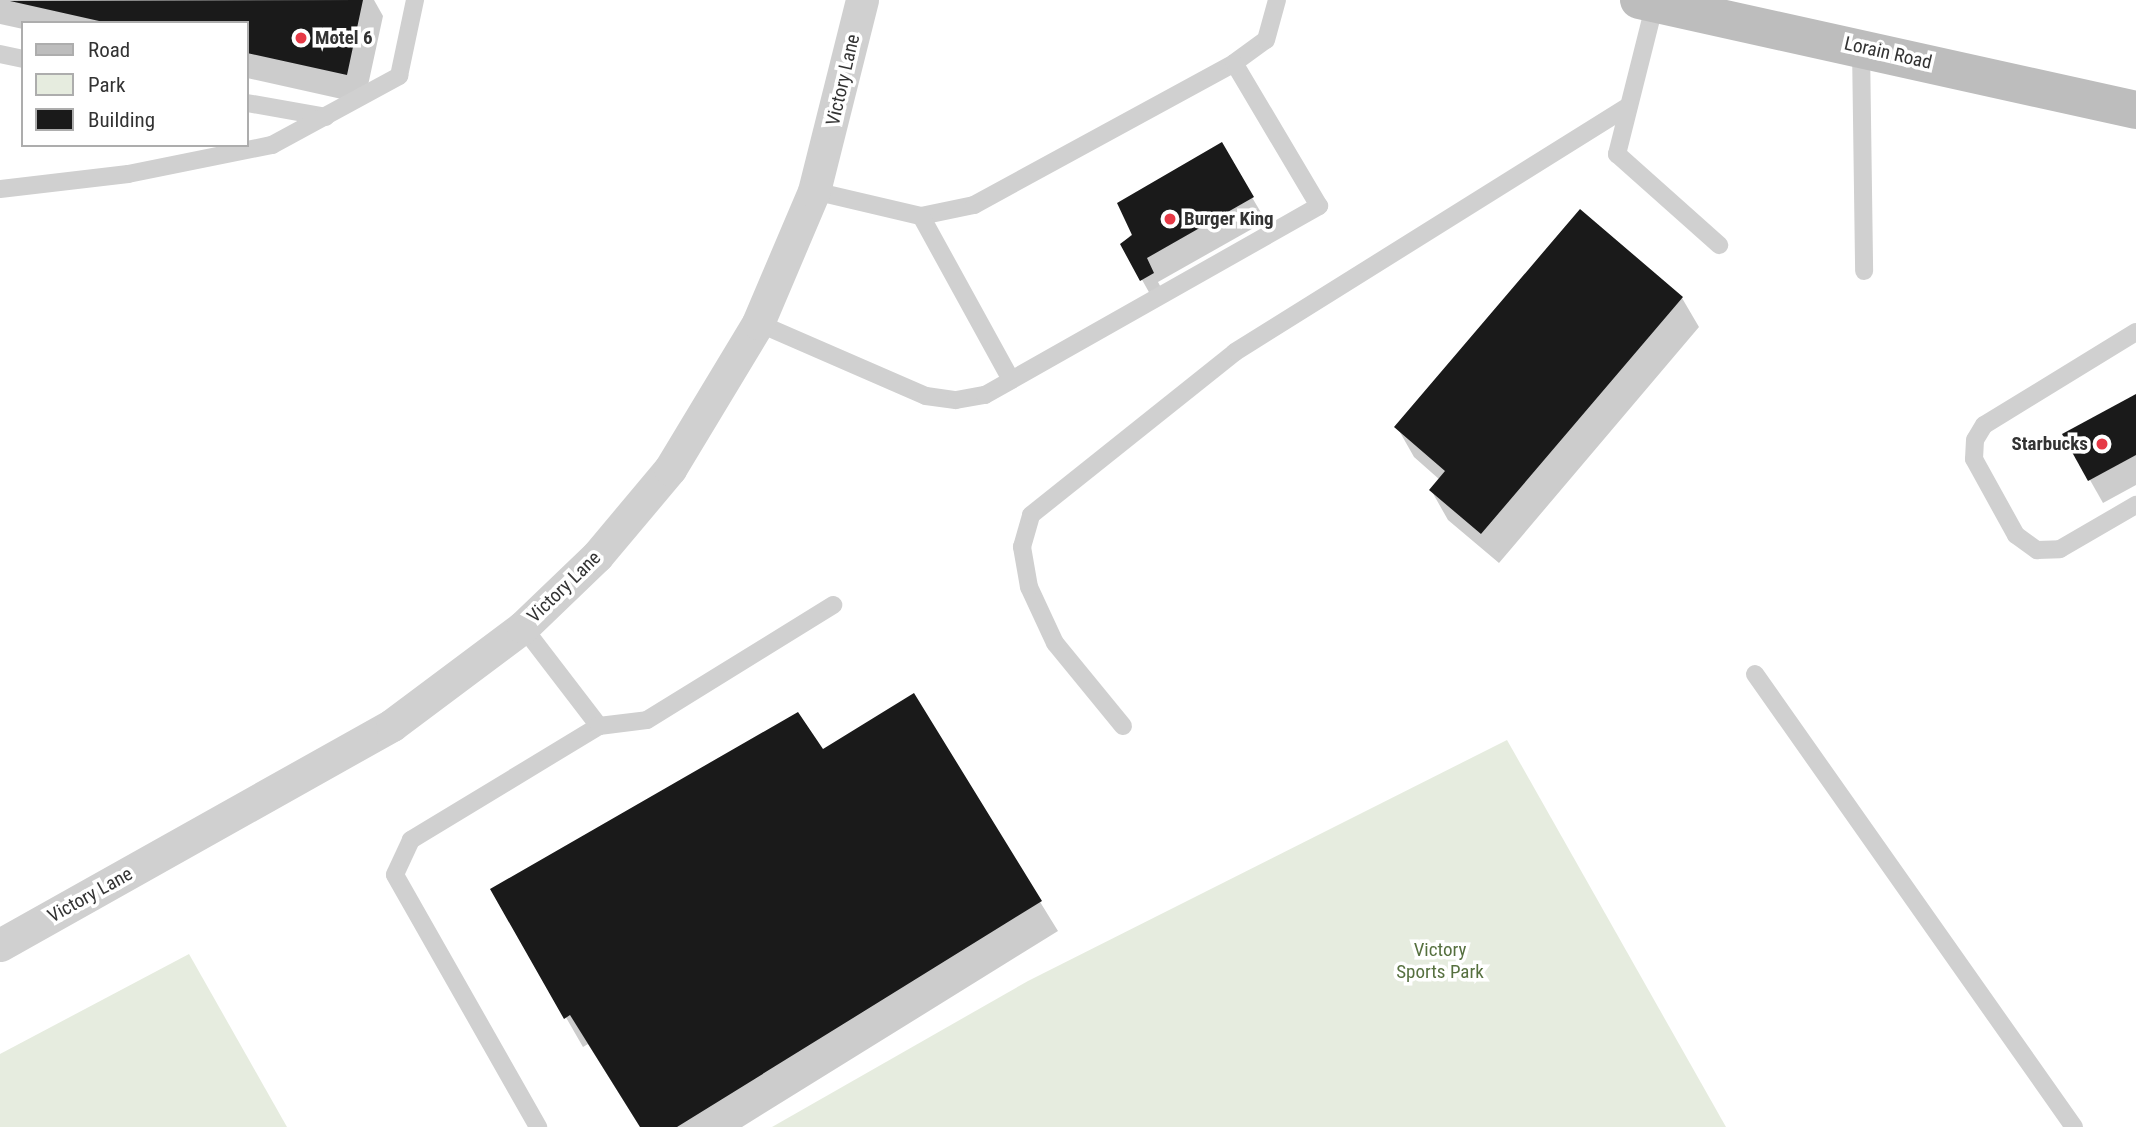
<!DOCTYPE html>
<style>
body{margin:0}
#map{position:relative;width:2136px;height:1127px;overflow:hidden;background:#fff;font-family:"Roboto Condensed",sans-serif}
div>[style]{position:absolute}
.green>*{inset:0;background:#e6ecdf}
.shadow>*{inset:0;background:#0003}
.building>*{inset:0;background:#1a1a1a}
.service>*{height:18px;margin:-9px;padding:0 9px;transform-origin:9px;border-radius:9px;background:#d0d0d0}
.minor>*{height:33px;margin:-16.5px;padding:0 16.5px;transform-origin:16.5px;border-radius:16.5px;background:#d0d0d0}
.secondary>*{height:38px;margin:-19px;padding:0 19px;transform-origin:19px;border-radius:19px;background:#bdbdbd}
.dots>*{width:19px;height:19px;translate:-50% -50%;box-sizing:border-box;border:4px solid #fff;border-radius:50%}
span{translate:-50% -50%;white-space:nowrap;text-align:center;line-height:1.15;-webkit-text-stroke:7px #fff;paint-order:stroke}
.poi-label{font-size:19px;color:#333;font-weight:700}
.left{translate:0 -50%;text-align:left}
.right{translate:-100% -50%;text-align:right}
.street-label{font-size:19px;color:#333}
.park-label{font-size:19px;color:#56703f}
.legend{position:absolute;left:21px;top:21px;width:228px;height:126px;box-sizing:border-box;background:#fff;border:2px solid #adadad;margin:0;padding:9px 12px;list-style:none;font-size:21px;color:#333}
.legend li{display:flex;align-items:center;gap:14px;height:35px}
.legend b{width:35px;border:2px solid #adadad}
</style>
<div id="map">
<div class="green">
<i style="clip-path:polygon(1507px 740px,1726px 1127px,772px 1127px,1028px 981px)"></i>
<i style="clip-path:polygon(189px 954px,287px 1127px,0 1127px,0 1054px)"></i>
</div>
<div class="shadow">
<i style="clip-path:polygon(0 0,374px 0,383px 16px,364px 104px,247px 78px,247px 23px,23px 23px,23px 29px,0 24px)"></i>
<i style="clip-path:polygon(1221px 145px,1266px 221px,1158px 282px,1166px 297px,1155px 303px,1122px 244px)"></i>
<i style="clip-path:polygon(1682px 298px,1699px 327px,1499px 563px,1448px 520px,1431px 490px,1440px 480px,1414px 457px,1397px 427px)"></i>
<i style="clip-path:polygon(2136px 396px,2136px 485px,2103px 503px,2064px 434px)"></i>
<i style="clip-path:polygon(913px 696px,1058px 931px,742px 1127px,640px 1127px,588px 1044px,583px 1047px,492px 889px,823px 752px)"></i>
</div>
<div class="building">
<i style="clip-path:polygon(363px 0,347px 75px,247px 53px,247px 23px,108px 23px,10px 1px)"></i>
<i style="clip-path:polygon(1222px 142px,1254px 197px,1147px 258px,1154px 273px,1140px 281px,1120px 244px,1132px 235px,1117px 203px)"></i>
<i style="clip-path:polygon(1580px 209px,1683px 297px,1481px 534px,1429px 490px,1445px 471px,1394px 427px)"></i>
<i style="clip-path:polygon(2136px 394px,2136px 455px,2088px 481px,2062px 434px)"></i>
<i style="clip-path:polygon(914px 693px,1042px 901px,677px 1127px,640px 1127px,570px 1015px,564px 1019px,490px 889px,798px 712px,823px 749px)"></i>
</div>
<div class="service">
<i style="left:1655px;top:3px;width:156px;rotate:104.1deg"></i>
<i style="left:1617px;top:154px;width:137px;rotate:41.7deg"></i>
<i style="left:1861px;top:47px;width:224px;rotate:89.2deg"></i>
<i style="left:0;top:54px;width:24px;rotate:12deg"></i>
<i style="left:247px;top:103px;width:80px;rotate:10deg"></i>
<i style="left:0;top:189px;width:129px;rotate:-6.7deg"></i>
<i style="left:128px;top:174px;width:147px;rotate:-11.4deg"></i>
<i style="left:272px;top:145px;width:145px;rotate:-28.5deg"></i>
<i style="left:399px;top:76px;width:78px;rotate:-78.1deg"></i>
<i style="left:814px;top:191px;width:110px;rotate:13.2deg"></i>
<i style="left:921px;top:216px;width:54px;rotate:-11.7deg"></i>
<i style="left:974px;top:205px;width:296px;rotate:-28.6deg"></i>
<i style="left:1234px;top:63px;width:39px;rotate:-36deg"></i>
<i style="left:1266px;top:40px;width:41px;rotate:-74.6deg"></i>
<i style="left:921px;top:216px;width:187px;rotate:61.2deg"></i>
<i style="left:758px;top:323px;width:183px;rotate:23.5deg"></i>
<i style="left:926px;top:396px;width:30px;rotate:8deg"></i>
<i style="left:956px;top:400px;width:29px;rotate:-10deg"></i>
<i style="left:985px;top:395px;width:384px;rotate:-29.5deg"></i>
<i style="left:1319px;top:206px;width:166px;rotate:-120.7deg"></i>
<i style="left:2136px;top:332px;width:178px;rotate:148.5deg"></i>
<i style="left:1984px;top:425px;width:17px;rotate:121deg"></i>
<i style="left:1975px;top:440px;width:19px;rotate:93deg"></i>
<i style="left:1974px;top:459px;width:87px;rotate:61.1deg"></i>
<i style="left:2016px;top:535px;width:26px;rotate:36deg"></i>
<i style="left:2037px;top:550px;width:23px;rotate:-2deg"></i>
<i style="left:2060px;top:549px;width:88px;rotate:-30.1deg"></i>
<i style="left:523px;top:627px;width:125px;rotate:52.5deg"></i>
<i style="left:599px;top:726px;width:220px;rotate:148.8deg"></i>
<i style="left:411px;top:840px;width:38px;rotate:115deg"></i>
<i style="left:395px;top:875px;width:290px;rotate:60.4deg"></i>
<i style="left:1755px;top:674px;width:554px;rotate:54.85deg"></i>
<i style="left:599px;top:726px;width:48px;rotate:-7.1deg"></i>
<i style="left:647px;top:720px;width:219px;rotate:-31.7deg"></i>
<i style="left:1123px;top:726px;width:107px;rotate:-129.3deg"></i>
<i style="left:1055px;top:643px;width:62px;rotate:-114.9deg"></i>
<i style="left:1029px;top:587px;width:41px;rotate:-99.9deg"></i>
<i style="left:1022px;top:547px;width:33px;rotate:-74deg"></i>
<i style="left:1031px;top:515px;width:261px;rotate:-38.6deg"></i>
<i style="left:1235px;top:352px;width:464px;rotate:-32deg"></i>
</div>
<div class="minor">
<i style="left:0;top:945px;width:450px;rotate:-29.3deg"></i>
<i style="left:392px;top:725px;width:164px;rotate:-36.8deg"></i>
<i style="left:523px;top:627px;width:103px;rotate:-43.8deg"></i>
<i style="left:597px;top:556px;width:114px;rotate:-50deg"></i>
<i style="left:670px;top:469px;width:170px;rotate:-58.9deg"></i>
<i style="left:758px;top:323px;width:143px;rotate:-67deg"></i>
<i style="left:814px;top:191px;width:197px;rotate:-75.9deg"></i>
</div>
<div class="secondary">
<i style="left:1639px;top:0;width:509px;rotate:12.48deg"></i>
</div>
<div class="dots">
<i style="left:301px;top:38px;background:#e63946"></i>
<i style="left:1170px;top:219px;background:#e63946"></i>
<i style="left:2102px;top:444px;background:#e63946"></i>
</div>
<div class="poi-label">
<span class="left" style="left:315px;top:38px">Motel 6</span>
<span class="left" style="left:1184px;top:219px">Burger King</span>
<span class="right" style="left:2088px;top:444px">Starbucks</span>
</div>
<div class="street-label">
<span style="left:1888px;top:53px;rotate:13deg">Lorain Road</span>
<span style="left:843px;top:80px;rotate:-77deg">Victory Lane</span>
<span style="left:564px;top:587px;rotate:-44deg">Victory Lane</span>
<span style="left:90px;top:895px;rotate:-29deg">Victory Lane</span>
</div>
<div class="park-label">
<span style="left:1440px;top:961px">Victory<br>Sports Park</span>
</div>
<ul class="legend">
<li><b style="height:9px;background:#bdbdbd"></b>Road</li>
<li><b style="height:19px;background:#e6ecdf"></b>Park</li>
<li><b style="height:19px;background:#1a1a1a"></b>Building</li>
</ul>
</div>
